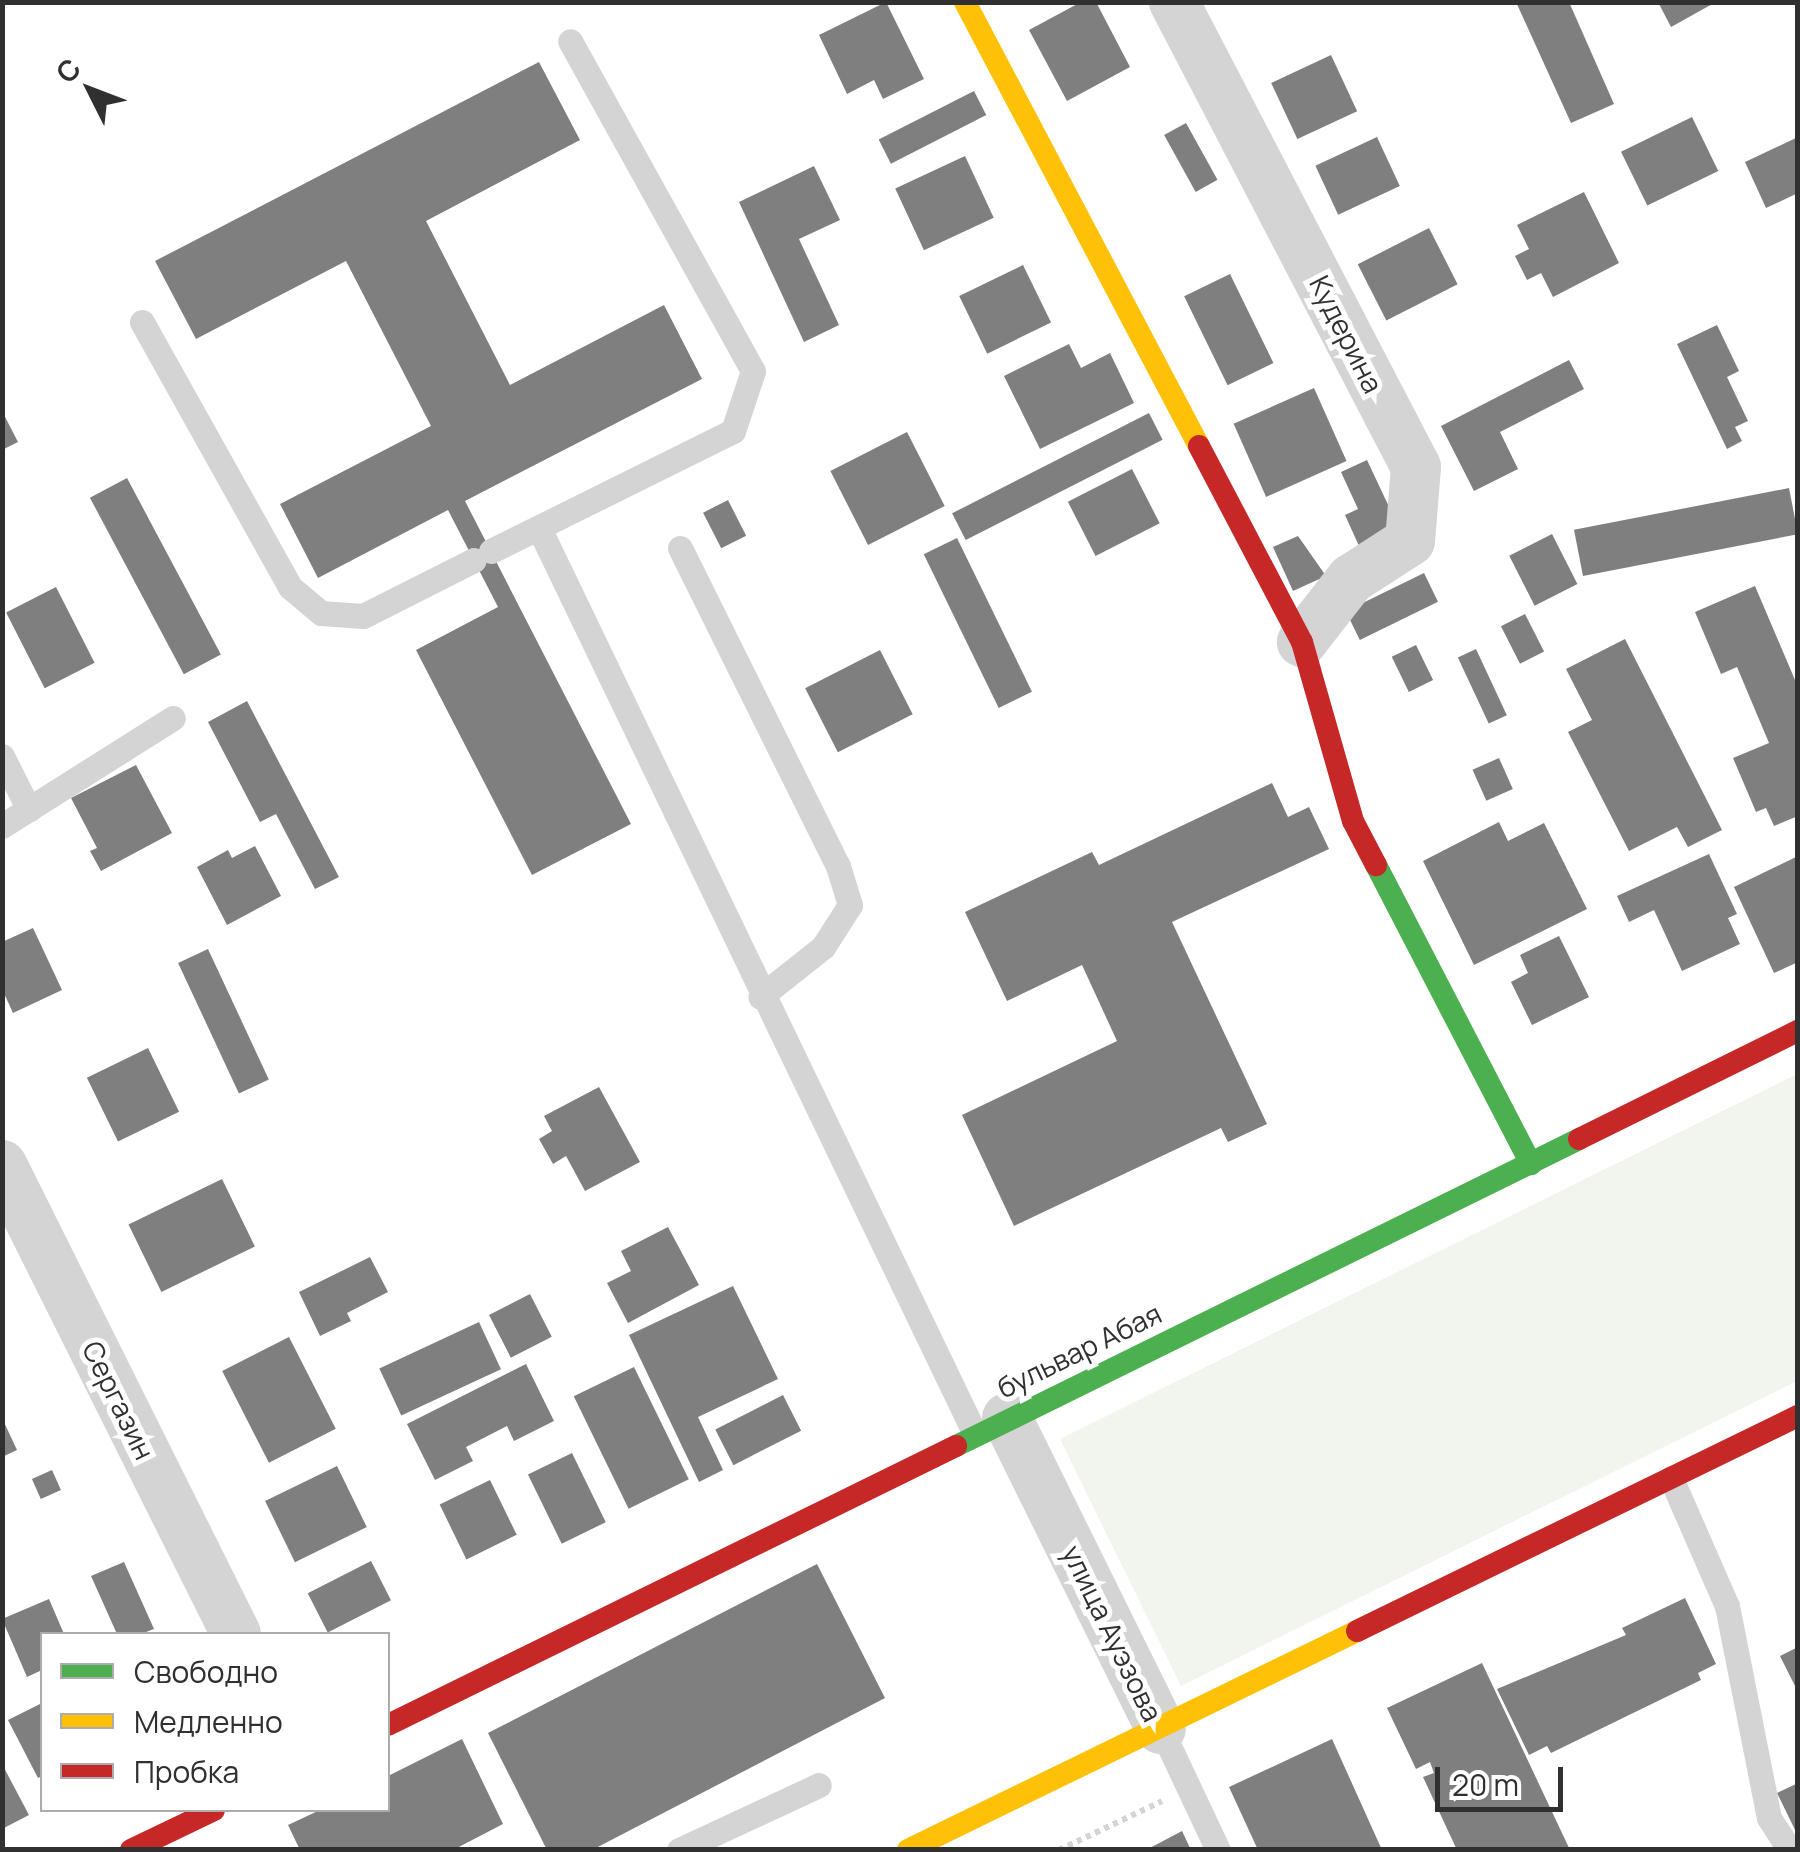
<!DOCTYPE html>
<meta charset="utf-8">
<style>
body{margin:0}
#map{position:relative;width:1800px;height:1852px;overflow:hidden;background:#fff;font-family:Manrope,sans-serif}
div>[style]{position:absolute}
.green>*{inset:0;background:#f1f5ed}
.building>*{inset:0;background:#7f7f7f;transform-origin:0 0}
.path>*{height:6px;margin-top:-3px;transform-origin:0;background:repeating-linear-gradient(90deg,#d4d4d4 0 5px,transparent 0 10px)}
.lane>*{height:25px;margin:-12.5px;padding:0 12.5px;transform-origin:12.5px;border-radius:12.5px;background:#d4d4d4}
.street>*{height:50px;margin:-25px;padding:0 25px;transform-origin:25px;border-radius:25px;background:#d4d4d4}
.fast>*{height:22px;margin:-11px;padding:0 11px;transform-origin:11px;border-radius:11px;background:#4caf50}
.slow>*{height:22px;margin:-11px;padding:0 11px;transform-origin:11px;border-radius:11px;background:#ffc107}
.jam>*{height:22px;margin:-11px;padding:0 11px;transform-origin:11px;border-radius:11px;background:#c62828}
span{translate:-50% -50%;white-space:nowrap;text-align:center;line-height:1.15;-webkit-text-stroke:10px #fff;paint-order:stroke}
.street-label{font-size:28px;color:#303030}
.frame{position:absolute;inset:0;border:5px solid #303030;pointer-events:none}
.legend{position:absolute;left:40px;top:1632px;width:350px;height:180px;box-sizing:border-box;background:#fff;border:2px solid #acacac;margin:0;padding:12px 18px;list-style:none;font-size:30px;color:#303030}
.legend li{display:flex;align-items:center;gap:20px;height:50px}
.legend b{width:50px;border:2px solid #acacac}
.north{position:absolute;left:40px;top:40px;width:100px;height:100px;-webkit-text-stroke:8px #fff;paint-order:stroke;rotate:312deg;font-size:28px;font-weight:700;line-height:40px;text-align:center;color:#303030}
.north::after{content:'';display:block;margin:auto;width:35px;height:45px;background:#303030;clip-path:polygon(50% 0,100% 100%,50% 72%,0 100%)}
.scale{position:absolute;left:1435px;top:1767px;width:128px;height:45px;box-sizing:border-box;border:5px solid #303030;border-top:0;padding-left:12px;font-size:30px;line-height:35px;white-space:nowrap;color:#303030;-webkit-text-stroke:8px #fff;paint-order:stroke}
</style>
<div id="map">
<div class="green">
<i style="clip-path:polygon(1797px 1074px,1797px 1381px,1181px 1686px,1060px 1439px)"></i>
</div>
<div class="building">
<i style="clip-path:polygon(886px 2px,924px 79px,883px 99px,874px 80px,847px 94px,819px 35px)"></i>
<i style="clip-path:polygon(1081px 2px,1096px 2px,1130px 67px,1067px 101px,1029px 30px)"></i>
<i style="clip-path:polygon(1516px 2px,1569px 2px,1614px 104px,1571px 123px)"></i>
<i style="clip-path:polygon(1658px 2px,1716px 2px,1671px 27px)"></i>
<i style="left:1331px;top:55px;width:62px;height:66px;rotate:65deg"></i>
<i style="clip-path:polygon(539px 62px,580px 140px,426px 221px,510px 385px,664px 305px,702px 379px,465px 501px,631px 824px,532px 875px,416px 650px,498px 607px,448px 510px,318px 578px,280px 504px,431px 426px,346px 261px,196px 339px,155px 261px)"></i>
<i style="left:974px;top:91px;width:27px;height:107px;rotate:63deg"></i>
<i style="left:1692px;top:117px;width:60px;height:79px;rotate:64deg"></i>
<i style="left:1186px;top:123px;width:65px;height:25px;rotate:61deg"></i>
<i style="left:1377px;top:137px;width:54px;height:68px;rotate:65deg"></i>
<i style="clip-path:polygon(1798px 137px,1798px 193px,1766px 208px,1745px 162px)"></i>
<i style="left:965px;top:156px;width:68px;height:77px;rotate:65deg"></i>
<i style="clip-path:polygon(814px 166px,840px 220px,799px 239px,839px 325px,804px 342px,739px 202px)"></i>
<i style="clip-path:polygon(1584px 192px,1619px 263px,1553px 297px,1541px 273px,1527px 280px,1515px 256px,1529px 249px,1517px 225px)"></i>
<i style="left:1429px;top:228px;width:63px;height:80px;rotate:63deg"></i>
<i style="left:1023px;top:265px;width:64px;height:71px;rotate:64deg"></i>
<i style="left:1230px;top:274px;width:99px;height:51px;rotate:64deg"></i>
<i style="clip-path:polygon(1717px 325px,1739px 371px,1727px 377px,1748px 421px,1735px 427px,1742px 441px,1727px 449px,1677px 344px)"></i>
<i style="clip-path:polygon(1069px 344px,1081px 368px,1110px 353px,1134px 403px,1040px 449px,1004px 376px)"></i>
<i style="clip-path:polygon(1569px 360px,1584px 389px,1500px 432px,1518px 469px,1474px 491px,1441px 426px)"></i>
<i style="left:1314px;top:388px;width:80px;height:88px;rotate:66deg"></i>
<i style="clip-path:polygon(2px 411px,18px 442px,2px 450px)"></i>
<i style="left:1149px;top:413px;width:30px;height:221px;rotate:63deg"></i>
<i style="left:907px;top:432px;width:83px;height:86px;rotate:63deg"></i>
<i style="clip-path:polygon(1367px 460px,1399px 528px,1359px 546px,1345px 515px,1358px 509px,1341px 472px)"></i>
<i style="left:1132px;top:469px;width:61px;height:72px;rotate:63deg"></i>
<i style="left:127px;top:478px;width:200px;height:42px;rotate:62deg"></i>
<i style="left:1789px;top:488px;width:47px;height:219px;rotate:79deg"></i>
<i style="left:728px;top:500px;width:40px;height:28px;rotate:63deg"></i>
<i style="left:1552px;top:534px;width:56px;height:48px;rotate:63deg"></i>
<i style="clip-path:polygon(1298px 536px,1326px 576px,1293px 591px,1273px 547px)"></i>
<i style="left:957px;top:538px;width:171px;height:37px;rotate:64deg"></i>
<i style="left:1424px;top:573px;width:32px;height:87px;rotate:64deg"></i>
<i style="clip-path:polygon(1755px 586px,1798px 687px,1798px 816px,1774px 826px,1766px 808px,1756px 812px,1733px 758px,1769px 743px,1737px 667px,1721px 674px,1695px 612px)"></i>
<i style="left:56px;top:587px;width:85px;height:56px;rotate:63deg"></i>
<i style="left:1525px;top:614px;width:42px;height:27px;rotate:63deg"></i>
<i style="clip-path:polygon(1625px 639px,1722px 830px,1688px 847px,1677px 827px,1629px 851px,1568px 732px,1592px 720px,1566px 669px)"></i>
<i style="left:1416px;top:645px;width:39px;height:27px;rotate:64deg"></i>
<i style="left:1476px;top:649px;width:73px;height:20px;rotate:65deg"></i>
<i style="left:880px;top:650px;width:72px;height:84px;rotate:63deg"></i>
<i style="clip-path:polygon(247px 701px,339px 877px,315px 889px,276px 814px,260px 822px,208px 722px)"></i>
<i style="left:1499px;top:758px;width:34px;height:29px;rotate:66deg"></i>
<i style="clip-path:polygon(136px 765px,172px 833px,101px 871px,90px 851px,97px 848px,71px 798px)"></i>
<i style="clip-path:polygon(1272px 783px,1288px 817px,1309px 807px,1329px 849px,1172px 922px,1267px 1124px,1228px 1142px,1221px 1128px,1014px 1226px,962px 1115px,1117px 1041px,1082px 965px,1007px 1001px,965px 912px,1092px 852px,1099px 865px)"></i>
<i style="clip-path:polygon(1499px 822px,1508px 841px,1544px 823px,1587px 909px,1474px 965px,1423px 861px)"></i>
<i style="clip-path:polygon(255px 846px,281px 896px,227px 925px,197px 867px,228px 850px,232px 858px)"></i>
<i style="clip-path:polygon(1709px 854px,1737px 914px,1728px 918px,1740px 944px,1682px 971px,1654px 910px,1629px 922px,1617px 896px)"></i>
<i style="clip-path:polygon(1798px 856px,1798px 962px,1774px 973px,1734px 887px)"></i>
<i style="clip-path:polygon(33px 928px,62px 990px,13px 1013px,2px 989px,2px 942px)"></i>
<i style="clip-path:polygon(1559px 936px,1589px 997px,1532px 1025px,1511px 982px,1528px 973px,1520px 955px)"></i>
<i style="left:208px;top:949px;width:144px;height:33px;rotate:65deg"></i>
<i style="left:148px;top:1048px;width:71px;height:68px;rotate:64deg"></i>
<i style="clip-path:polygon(599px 1087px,640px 1162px,585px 1191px,566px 1156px,553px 1164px,539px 1139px,552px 1131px,544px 1116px)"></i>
<i style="left:222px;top:1179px;width:75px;height:104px;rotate:64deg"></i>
<i style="clip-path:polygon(668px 1227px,699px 1285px,628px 1323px,607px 1283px,631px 1271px,621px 1251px)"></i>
<i style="clip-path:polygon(370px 1257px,388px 1292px,347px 1313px,351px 1321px,320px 1336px,299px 1292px)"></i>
<i style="clip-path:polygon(733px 1286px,778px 1379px,698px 1417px,723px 1470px,699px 1482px,629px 1335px)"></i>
<i style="left:530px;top:1294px;width:48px;height:46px;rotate:63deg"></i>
<i style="left:479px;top:1322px;width:52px;height:110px;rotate:65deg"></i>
<i style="left:289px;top:1337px;width:103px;height:75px;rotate:63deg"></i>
<i style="clip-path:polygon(526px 1364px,554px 1421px,514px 1441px,507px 1426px,466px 1447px,473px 1461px,435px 1480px,407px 1424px)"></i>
<i style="left:634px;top:1367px;width:125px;height:67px;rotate:64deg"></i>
<i style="left:783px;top:1395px;width:40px;height:76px;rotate:63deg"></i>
<i style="clip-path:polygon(2px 1418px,17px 1450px,2px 1457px)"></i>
<i style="left:572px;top:1453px;width:77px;height:49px;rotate:64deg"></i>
<i style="left:337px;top:1466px;width:68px;height:80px;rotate:64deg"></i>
<i style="left:52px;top:1470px;width:22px;height:22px;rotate:66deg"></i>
<i style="left:490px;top:1480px;width:61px;height:56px;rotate:64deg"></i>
<i style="left:371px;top:1561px;width:44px;height:71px;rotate:63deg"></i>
<i style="clip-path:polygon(124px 1562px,154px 1629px,141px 1634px,117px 1634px,91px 1576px)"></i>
<i style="clip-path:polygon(817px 1564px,885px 1698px,592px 1850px,547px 1850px,488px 1733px)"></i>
<i style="clip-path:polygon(1685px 1598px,1716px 1664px,1698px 1673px,1701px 1680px,1551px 1753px,1547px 1746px,1529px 1755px,1497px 1689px,1626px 1635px,1622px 1628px)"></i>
<i style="clip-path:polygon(49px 1599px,64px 1634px,42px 1634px,42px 1670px,27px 1677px,2px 1619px)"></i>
<i style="clip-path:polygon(1798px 1647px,1798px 1692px,1780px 1656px)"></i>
<i style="clip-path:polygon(1482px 1663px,1570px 1850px,1457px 1850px,1423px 1777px,1434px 1773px,1430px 1762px,1416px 1769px,1387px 1708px)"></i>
<i style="clip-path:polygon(42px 1703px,42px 1776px,38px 1778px,8px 1720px)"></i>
<i style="clip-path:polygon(462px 1739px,503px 1824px,453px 1850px,300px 1850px,288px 1825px,320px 1810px,388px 1810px,388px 1776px)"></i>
<i style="clip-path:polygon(1332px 1739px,1382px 1850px,1258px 1850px,1229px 1787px)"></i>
<i style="clip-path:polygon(2px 1764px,29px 1815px,2px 1829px)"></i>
<i style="clip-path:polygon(1798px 1783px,1798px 1836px,1777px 1793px)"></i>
<i style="clip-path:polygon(1182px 1831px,1191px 1850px,1146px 1850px)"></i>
</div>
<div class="path">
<i style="left:1059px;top:1850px;width:114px;rotate:-25.4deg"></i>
</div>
<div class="lane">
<i style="left:142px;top:322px;width:304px;rotate:60.8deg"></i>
<i style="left:290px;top:587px;width:40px;rotate:40deg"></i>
<i style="left:321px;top:613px;width:42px;rotate:4.1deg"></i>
<i style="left:363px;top:616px;width:124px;rotate:-26.8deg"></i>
<i style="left:539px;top:528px;width:1005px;rotate:64.3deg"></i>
<i style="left:680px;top:548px;width:355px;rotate:63.6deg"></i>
<i style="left:838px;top:866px;width:41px;rotate:72.9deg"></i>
<i style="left:850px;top:905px;width:50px;rotate:122.7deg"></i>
<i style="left:823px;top:947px;width:80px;rotate:141.6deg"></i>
<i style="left:491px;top:551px;width:270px;rotate:-26.4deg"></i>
<i style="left:733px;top:431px;width:63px;rotate:-71.6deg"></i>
<i style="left:753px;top:371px;width:377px;rotate:-119deg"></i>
<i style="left:2px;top:756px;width:60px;rotate:63.4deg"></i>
<i style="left:2px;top:826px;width:202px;rotate:-32.3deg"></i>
<i style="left:1671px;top:1478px;width:140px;rotate:66.4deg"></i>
<i style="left:1727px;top:1606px;width:216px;rotate:78.8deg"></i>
<i style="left:1769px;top:1818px;width:38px;rotate:57deg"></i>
<i style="left:1161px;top:1729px;width:134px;rotate:64.8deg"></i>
<i style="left:679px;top:1850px;width:154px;rotate:-24.9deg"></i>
</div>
<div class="street">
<i style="left:1174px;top:2px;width:524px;rotate:62.51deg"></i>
<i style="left:1416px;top:467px;width:74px;rotate:94.6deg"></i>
<i style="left:1410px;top:541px;width:70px;rotate:147.2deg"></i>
<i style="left:1351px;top:579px;width:80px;rotate:127.9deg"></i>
<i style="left:2px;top:1165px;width:524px;rotate:63.48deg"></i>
<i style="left:1007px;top:1418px;width:347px;rotate:63.7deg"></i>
</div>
<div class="fast">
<i style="left:1376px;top:865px;width:337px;rotate:62.6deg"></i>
<i style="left:956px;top:1446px;width:695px;rotate:-26.23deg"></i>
</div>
<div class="slow">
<i style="left:965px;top:2px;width:502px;rotate:62.21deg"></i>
<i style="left:908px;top:1850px;width:500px;rotate:-26deg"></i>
</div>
<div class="jam">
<i style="left:1199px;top:446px;width:221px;rotate:62.3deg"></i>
<i style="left:1302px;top:642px;width:186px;rotate:74.1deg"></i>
<i style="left:1353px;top:821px;width:50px;rotate:62.4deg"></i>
<i style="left:1579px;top:1139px;width:244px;rotate:-26.3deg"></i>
<i style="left:1357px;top:1631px;width:491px;rotate:-26deg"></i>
<i style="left:388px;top:1725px;width:633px;rotate:-26.16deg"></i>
<i style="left:131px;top:1850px;width:92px;rotate:-25.7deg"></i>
</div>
<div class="street-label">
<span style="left:1347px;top:334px;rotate:63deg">Кудерина</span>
<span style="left:1079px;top:1350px;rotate:-26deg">бульвар Абая</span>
<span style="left:119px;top:1400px;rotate:64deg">Сергазин</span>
<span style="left:1113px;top:1633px;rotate:64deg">улица Ауэзова</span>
</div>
<div class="frame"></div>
<ul class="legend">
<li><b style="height:12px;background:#4caf50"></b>Свободно</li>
<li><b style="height:12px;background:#ffc107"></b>Медленно</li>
<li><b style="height:12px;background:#c62828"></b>Пробка</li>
</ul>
<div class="north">С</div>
<div class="scale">20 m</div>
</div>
